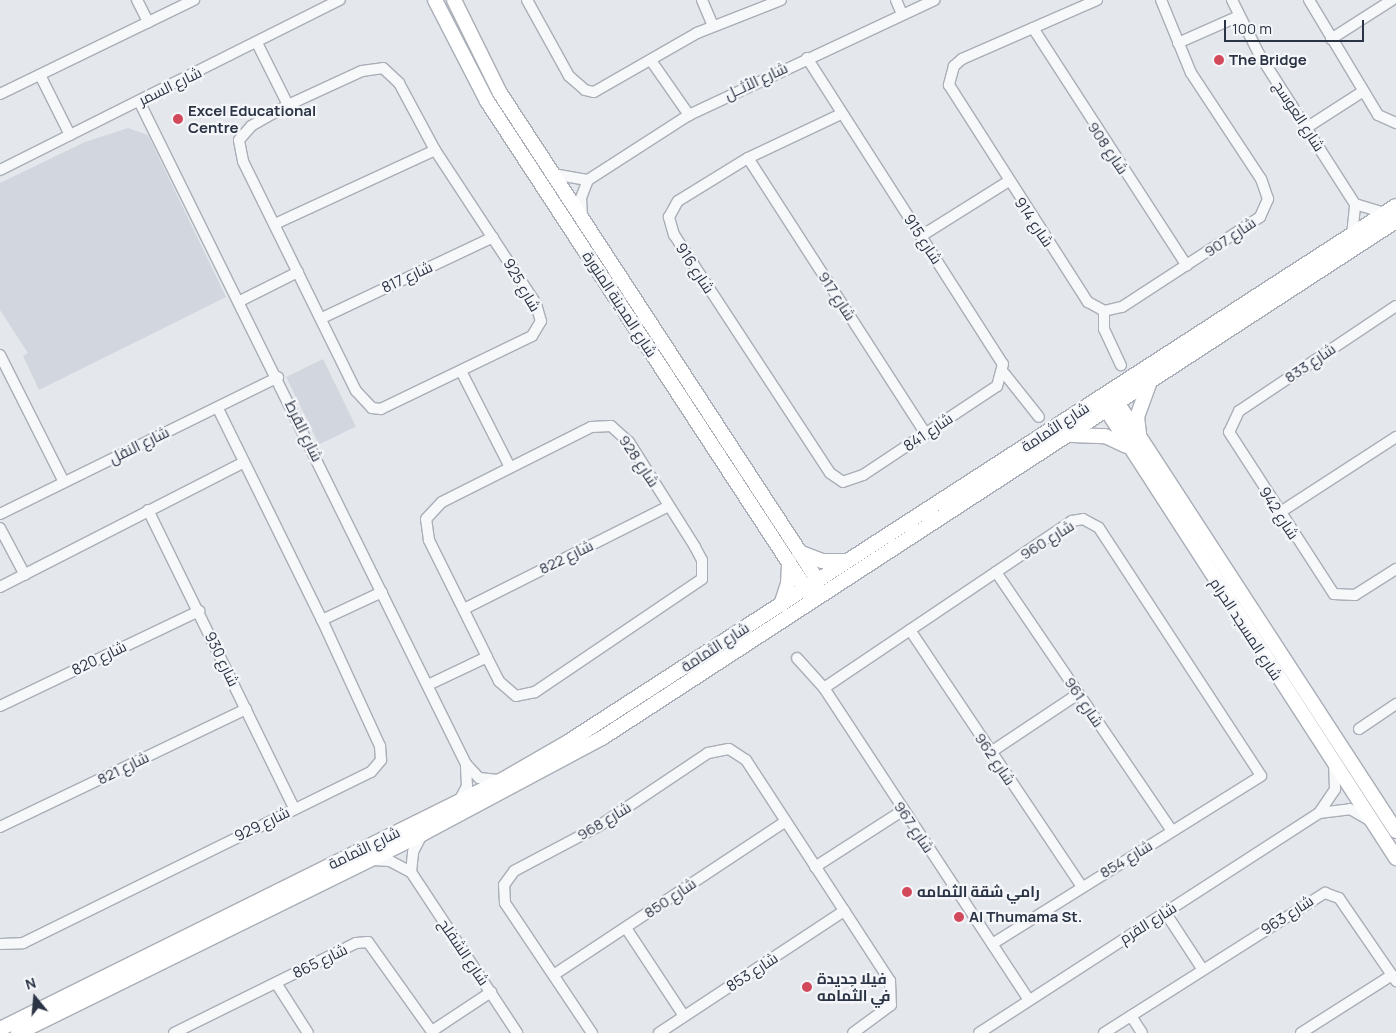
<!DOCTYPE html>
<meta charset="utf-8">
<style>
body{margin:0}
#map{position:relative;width:1396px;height:1033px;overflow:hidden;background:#e4e7ec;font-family:Manrope,Cairo,sans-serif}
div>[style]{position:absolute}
.built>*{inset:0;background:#d2d6de;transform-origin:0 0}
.roads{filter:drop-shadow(1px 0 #a9aeb7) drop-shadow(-1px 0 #a9aeb7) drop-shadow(0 1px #a9aeb7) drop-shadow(0 -1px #a9aeb7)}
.street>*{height:10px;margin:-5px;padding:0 5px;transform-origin:5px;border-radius:5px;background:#f7f8fa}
.secondary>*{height:14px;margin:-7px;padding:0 7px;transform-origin:7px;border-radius:7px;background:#fff}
.dots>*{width:14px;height:14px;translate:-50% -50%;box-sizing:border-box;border:2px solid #f4f6f9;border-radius:50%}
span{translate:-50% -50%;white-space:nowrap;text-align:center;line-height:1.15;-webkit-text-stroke:4.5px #f4f6f9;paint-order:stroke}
.poi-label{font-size:15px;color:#2b3445;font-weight:700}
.left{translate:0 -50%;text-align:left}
.street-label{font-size:15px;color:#2b3445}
.north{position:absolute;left:10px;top:973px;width:50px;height:50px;-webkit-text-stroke:4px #f4f6f9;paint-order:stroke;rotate:343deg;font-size:14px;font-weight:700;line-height:20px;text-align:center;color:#2b3445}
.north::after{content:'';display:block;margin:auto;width:18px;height:22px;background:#2b3445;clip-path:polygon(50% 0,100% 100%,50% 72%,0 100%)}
.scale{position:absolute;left:1224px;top:20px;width:140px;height:22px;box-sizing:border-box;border:2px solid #2b3445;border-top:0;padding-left:6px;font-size:15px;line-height:18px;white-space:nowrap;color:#2b3445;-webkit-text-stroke:4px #f4f6f9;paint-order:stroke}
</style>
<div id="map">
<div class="built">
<i style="clip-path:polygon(128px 128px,148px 135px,226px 297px,39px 390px,23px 356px,28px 353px,0 310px,0 183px,85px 142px)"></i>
<i style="left:323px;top:359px;width:75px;height:41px;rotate:64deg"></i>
</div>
<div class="roads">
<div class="street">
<i style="left:137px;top:0;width:25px;rotate:63deg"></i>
<i style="left:527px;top:0;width:87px;rotate:61.1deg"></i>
<i style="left:569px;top:76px;width:21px;rotate:41deg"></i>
<i style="left:585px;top:90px;width:9px;rotate:13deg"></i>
<i style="left:594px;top:92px;width:119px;rotate:-29.8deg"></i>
<i style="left:697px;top:33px;width:90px;rotate:-21.4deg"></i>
<i style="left:702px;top:0;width:28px;rotate:67deg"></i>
<i style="left:896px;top:0;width:15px;rotate:67deg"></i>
<i style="left:1097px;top:0;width:147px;rotate:156.4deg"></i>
<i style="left:962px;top:59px;width:11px;rotate:139deg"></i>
<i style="left:954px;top:66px;width:20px;rotate:105deg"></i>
<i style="left:949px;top:85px;width:258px;rotate:57.4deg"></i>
<i style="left:1088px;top:302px;width:18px;rotate:29deg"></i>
<i style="left:1104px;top:311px;width:18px;rotate:-13deg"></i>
<i style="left:1122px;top:307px;width:165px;rotate:-33.1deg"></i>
<i style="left:1260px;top:217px;width:20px;rotate:-66deg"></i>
<i style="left:1268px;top:199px;width:21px;rotate:-109deg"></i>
<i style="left:1261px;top:179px;width:127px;rotate:-123.4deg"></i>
<i style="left:1191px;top:73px;width:79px;rotate:-112.3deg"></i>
<i style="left:1232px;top:0;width:60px;rotate:63.4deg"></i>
<i style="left:1259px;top:54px;width:178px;rotate:57.4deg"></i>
<i style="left:1355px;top:204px;width:31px;rotate:17deg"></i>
<i style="left:1309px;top:0;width:134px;rotate:59deg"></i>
<i style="left:1378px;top:115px;width:20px;rotate:24deg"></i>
<i style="left:1033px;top:28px;width:283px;rotate:57.1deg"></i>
<i style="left:1331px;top:39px;width:72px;rotate:-32.6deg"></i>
<i style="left:257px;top:43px;width:69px;rotate:63.4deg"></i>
<i style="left:1178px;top:43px;width:67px;rotate:-23.9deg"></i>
<i style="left:807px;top:58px;width:363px;rotate:57.4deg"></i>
<i style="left:1003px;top:364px;width:23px;rotate:105deg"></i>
<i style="left:997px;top:386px;width:161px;rotate:146.4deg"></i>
<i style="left:863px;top:475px;width:21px;rotate:161deg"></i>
<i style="left:843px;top:482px;width:16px;rotate:-145deg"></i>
<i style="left:830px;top:473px;width:285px;rotate:-123.2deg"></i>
<i style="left:674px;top:235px;width:19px;rotate:-106deg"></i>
<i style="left:669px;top:217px;width:18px;rotate:-61deg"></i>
<i style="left:678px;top:201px;width:82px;rotate:-31.6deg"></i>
<i style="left:748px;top:158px;width:103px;rotate:-25.3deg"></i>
<i style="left:652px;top:62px;width:65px;rotate:55.1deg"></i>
<i style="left:383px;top:68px;width:22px;rotate:43deg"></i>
<i style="left:399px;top:83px;width:76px;rotate:61.8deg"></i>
<i style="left:435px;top:150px;width:184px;rotate:56.7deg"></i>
<i style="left:536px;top:304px;width:18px;rotate:74deg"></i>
<i style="left:541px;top:321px;width:17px;rotate:121deg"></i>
<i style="left:532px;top:336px;width:168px;rotate:154.2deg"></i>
<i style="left:381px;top:409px;width:9px;rotate:-174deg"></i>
<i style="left:372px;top:408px;width:23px;rotate:-133deg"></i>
<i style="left:356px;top:391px;width:256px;rotate:-116.2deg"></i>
<i style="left:243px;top:161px;width:21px;rotate:-101deg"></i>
<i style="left:239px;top:140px;width:18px;rotate:-49deg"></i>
<i style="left:251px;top:126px;width:43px;rotate:-29.6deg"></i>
<i style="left:288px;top:105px;width:81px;rotate:-24.7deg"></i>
<i style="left:362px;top:71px;width:21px;rotate:-8deg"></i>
<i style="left:40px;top:75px;width:67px;rotate:63.4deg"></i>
<i style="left:0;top:94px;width:216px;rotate:-25.9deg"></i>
<i style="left:139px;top:101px;width:739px;rotate:63.75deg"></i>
<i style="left:466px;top:764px;width:19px;rotate:47deg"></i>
<i style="left:479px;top:778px;width:20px;rotate:6deg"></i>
<i style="left:1306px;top:128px;width:67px;rotate:-32.7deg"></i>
<i style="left:748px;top:158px;width:328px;rotate:57.2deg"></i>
<i style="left:0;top:170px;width:380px;rotate:-26.6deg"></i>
<i style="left:553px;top:174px;width:36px;rotate:10deg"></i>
<i style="left:582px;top:217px;width:19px;rotate:-93deg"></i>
<i style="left:581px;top:198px;width:19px;rotate:-69deg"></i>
<i style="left:588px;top:180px;width:120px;rotate:-32.8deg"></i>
<i style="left:689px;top:115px;width:271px;rotate:-25.1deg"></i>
<i style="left:275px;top:224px;width:176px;rotate:-24.8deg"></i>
<i style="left:1352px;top:235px;width:31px;rotate:-84deg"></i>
<i style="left:921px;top:236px;width:102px;rotate:-32.1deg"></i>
<i style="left:240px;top:301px;width:65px;rotate:-26.6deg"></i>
<i style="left:1396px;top:306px;width:189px;rotate:146.2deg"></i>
<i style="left:1239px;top:411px;width:23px;rotate:115deg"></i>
<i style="left:1229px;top:432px;width:193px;rotate:57.1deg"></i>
<i style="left:1334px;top:594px;width:21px;rotate:3deg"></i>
<i style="left:1355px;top:595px;width:49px;rotate:-32.4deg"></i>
<i style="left:1104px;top:311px;width:18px;rotate:90deg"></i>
<i style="left:1104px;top:329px;width:40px;rotate:65deg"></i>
<i style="left:322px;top:318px;width:189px;rotate:-25.3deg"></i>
<i style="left:0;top:355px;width:142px;rotate:63.3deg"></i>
<i style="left:461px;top:371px;width:108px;rotate:63deg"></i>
<i style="left:1004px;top:373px;width:56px;rotate:51.5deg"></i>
<i style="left:611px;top:426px;width:24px;rotate:42deg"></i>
<i style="left:629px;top:442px;width:124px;rotate:57.8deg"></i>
<i style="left:695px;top:547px;width:15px;rotate:62deg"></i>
<i style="left:702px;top:560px;width:19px;rotate:90deg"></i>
<i style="left:702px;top:579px;width:202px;rotate:145.9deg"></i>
<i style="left:535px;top:692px;width:19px;rotate:168deg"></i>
<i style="left:516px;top:696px;width:23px;rotate:-139deg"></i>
<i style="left:499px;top:681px;width:27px;rotate:-117deg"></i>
<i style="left:487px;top:657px;width:131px;rotate:-116.4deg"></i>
<i style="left:429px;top:540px;width:21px;rotate:-98deg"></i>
<i style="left:426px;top:519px;width:23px;rotate:-47deg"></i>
<i style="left:442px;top:502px;width:167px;rotate:-26.7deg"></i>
<i style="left:591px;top:427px;width:20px;rotate:-3deg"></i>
<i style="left:148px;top:510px;width:332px;rotate:63.9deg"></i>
<i style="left:1279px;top:513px;width:140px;rotate:-33deg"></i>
<i style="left:0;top:514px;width:310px;rotate:-26.2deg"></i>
<i style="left:0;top:528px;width:53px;rotate:62deg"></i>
<i style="left:996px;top:572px;width:313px;rotate:55.8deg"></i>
<i style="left:0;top:587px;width:274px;rotate:-27.1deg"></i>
<i style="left:464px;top:609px;width:229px;rotate:-26.7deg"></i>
<i style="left:322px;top:620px;width:66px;rotate:-25deg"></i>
<i style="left:910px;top:630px;width:309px;rotate:56.2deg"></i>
<i style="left:797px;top:658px;width:40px;rotate:48deg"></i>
<i style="left:824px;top:688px;width:372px;rotate:56.7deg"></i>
<i style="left:428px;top:685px;width:65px;rotate:-25.4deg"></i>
<i style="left:824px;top:688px;width:299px;rotate:-34deg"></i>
<i style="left:1072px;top:521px;width:11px;rotate:-10deg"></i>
<i style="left:1083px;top:519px;width:18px;rotate:29deg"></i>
<i style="left:1099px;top:528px;width:296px;rotate:56.8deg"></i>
<i style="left:1261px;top:776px;width:317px;rotate:148deg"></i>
<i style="left:0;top:706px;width:221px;rotate:-25.5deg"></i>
<i style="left:1359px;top:729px;width:45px;rotate:-34deg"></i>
<i style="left:991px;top:752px;width:105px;rotate:-33.7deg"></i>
<i style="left:459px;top:801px;width:17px;rotate:-62deg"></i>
<i style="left:467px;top:786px;width:21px;rotate:-93deg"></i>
<i style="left:1319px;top:813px;width:31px;rotate:-7deg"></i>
<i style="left:1350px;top:809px;width:22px;rotate:30deg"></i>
<i style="left:0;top:827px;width:273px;rotate:-25.6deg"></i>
<i style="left:373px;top:860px;width:17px;rotate:3deg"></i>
<i style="left:390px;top:861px;width:24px;rotate:28deg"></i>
<i style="left:411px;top:872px;width:193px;rotate:56.6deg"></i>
<i style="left:815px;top:867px;width:103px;rotate:-32.8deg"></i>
<i style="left:411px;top:872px;width:20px;rotate:-84deg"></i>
<i style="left:413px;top:852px;width:20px;rotate:-63deg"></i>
<i style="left:1165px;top:912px;width:69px;rotate:56.8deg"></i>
<i style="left:626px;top:928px;width:105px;rotate:56.6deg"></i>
<i style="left:0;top:944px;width:23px;rotate:-2deg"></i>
<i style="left:23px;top:943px;width:388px;rotate:-26.2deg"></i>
<i style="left:371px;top:772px;width:16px;rotate:-50deg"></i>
<i style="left:381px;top:760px;width:14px;rotate:-94deg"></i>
<i style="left:380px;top:746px;width:139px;rotate:-114.7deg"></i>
<i style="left:322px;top:620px;width:237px;rotate:-116.2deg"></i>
<i style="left:555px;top:974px;width:276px;rotate:-33.5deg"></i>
<i style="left:276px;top:983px;width:59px;rotate:57.4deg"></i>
<i style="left:1131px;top:1016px;width:20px;rotate:57deg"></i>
<i style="left:432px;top:1031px;width:71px;rotate:-33.5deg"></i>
<i style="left:174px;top:1033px;width:203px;rotate:-26.3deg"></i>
<i style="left:356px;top:943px;width:12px;rotate:-5deg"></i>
<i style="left:368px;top:942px;width:112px;rotate:54.5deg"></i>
<i style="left:592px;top:1033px;width:156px;rotate:-123.8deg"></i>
<i style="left:505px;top:903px;width:18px;rotate:-93deg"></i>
<i style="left:504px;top:885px;width:17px;rotate:-54deg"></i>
<i style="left:514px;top:871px;width:96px;rotate:-27.9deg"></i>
<i style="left:599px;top:826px;width:131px;rotate:-33.8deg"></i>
<i style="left:708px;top:753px;width:21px;rotate:-11deg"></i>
<i style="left:729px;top:749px;width:20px;rotate:33deg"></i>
<i style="left:746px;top:760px;width:264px;rotate:56.9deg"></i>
<i style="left:890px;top:981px;width:24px;rotate:88deg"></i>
<i style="left:891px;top:1005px;width:47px;rotate:143.6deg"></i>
<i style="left:659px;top:1033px;width:222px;rotate:-33.4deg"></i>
<i style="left:979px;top:1033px;width:405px;rotate:-32.9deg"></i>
<i style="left:1319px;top:813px;width:29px;rotate:-56deg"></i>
<i style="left:1335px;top:789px;width:24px;rotate:-92deg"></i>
<i style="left:1104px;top:1033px;width:262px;rotate:-32.4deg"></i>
<i style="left:1325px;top:893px;width:15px;rotate:20deg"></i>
<i style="left:1339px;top:898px;width:101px;rotate:55.5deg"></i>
<i style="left:1301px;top:1033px;width:108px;rotate:-32.5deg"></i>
</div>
<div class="secondary">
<i style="left:435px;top:0;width:114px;rotate:62.8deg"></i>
<i style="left:487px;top:101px;width:590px;rotate:56.82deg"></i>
<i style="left:454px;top:0;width:104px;rotate:63.7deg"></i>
<i style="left:500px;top:93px;width:547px;rotate:56.86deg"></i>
<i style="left:799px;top:551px;width:34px;rotate:58deg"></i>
<i style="left:817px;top:580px;width:9px;rotate:90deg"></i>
<i style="left:1113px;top:396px;width:519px;rotate:56.95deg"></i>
<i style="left:1102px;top:403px;width:542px;rotate:57.13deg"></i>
<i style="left:1139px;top:433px;width:16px;rotate:-97deg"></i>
<i style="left:1137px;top:417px;width:35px;rotate:-70deg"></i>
<i style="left:1072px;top:435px;width:33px;rotate:2deg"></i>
<i style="left:1105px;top:436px;width:23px;rotate:25deg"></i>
<i style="left:799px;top:552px;width:25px;rotate:21deg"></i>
<i style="left:822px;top:561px;width:24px"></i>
<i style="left:781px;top:605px;width:22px;rotate:-72deg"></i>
<i style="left:788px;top:584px;width:22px;rotate:-87deg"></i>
<i style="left:0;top:1029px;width:560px;rotate:-26.38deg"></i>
<i style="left:502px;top:780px;width:76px;rotate:-29.9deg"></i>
<i style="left:568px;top:742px;width:986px;rotate:-32.92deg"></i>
<i style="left:18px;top:1033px;width:450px;rotate:-26.2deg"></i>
<i style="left:422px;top:834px;width:204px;rotate:-28.1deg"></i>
<i style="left:602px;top:738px;width:947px;rotate:-33.07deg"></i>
</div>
</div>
<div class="dots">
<i style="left:1219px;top:60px;background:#d1495b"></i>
<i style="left:178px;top:119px;background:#d1495b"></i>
<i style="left:907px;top:892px;background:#d1495b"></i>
<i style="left:959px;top:917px;background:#d1495b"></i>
<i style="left:807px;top:987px;background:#d1495b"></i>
</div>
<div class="poi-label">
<span class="left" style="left:1229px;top:60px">The Bridge</span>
<span class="left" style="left:188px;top:119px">Excel Educational<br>Centre</span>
<span class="left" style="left:917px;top:892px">رامي شقة الثمامه</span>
<span class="left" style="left:969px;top:917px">Al Thumama St.</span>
<span class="left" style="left:817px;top:987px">فيلا جديدة<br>في الثمامه</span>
</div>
<div class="street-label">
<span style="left:756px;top:81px;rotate:-25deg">شارع الأثــل</span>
<span style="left:170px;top:86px;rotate:-26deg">شارع السمر</span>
<span style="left:1299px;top:116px;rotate:57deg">شارع العوسج</span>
<span style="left:1108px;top:148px;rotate:56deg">شارع 908</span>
<span style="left:1034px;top:222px;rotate:56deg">شارع 914</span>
<span style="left:1230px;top:237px;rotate:-34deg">شارع 907</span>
<span style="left:923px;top:239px;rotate:57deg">شارع 915</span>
<span style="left:695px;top:268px;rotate:57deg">شارع 916</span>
<span style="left:407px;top:277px;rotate:-25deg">شارع 817</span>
<span style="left:522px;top:285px;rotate:60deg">شارع 925</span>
<span style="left:837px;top:296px;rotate:57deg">شارع 917</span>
<span style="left:620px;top:304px;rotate:57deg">شارع المدينة المنورة</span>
<span style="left:1310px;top:363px;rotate:-34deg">شارع 833</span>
<span style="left:1055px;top:427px;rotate:-33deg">شارع الثمامة</span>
<span style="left:304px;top:431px;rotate:64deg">شارع القرط</span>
<span style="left:928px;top:432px;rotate:-34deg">شارع 841</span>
<span style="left:139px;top:445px;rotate:-26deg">شارع النفل</span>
<span style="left:639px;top:461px;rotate:56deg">شارع 928</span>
<span style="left:1279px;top:513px;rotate:57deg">شارع 942</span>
<span style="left:1047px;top:540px;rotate:-32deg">شارع 960</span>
<span style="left:566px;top:557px;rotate:-26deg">شارع 822</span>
<span style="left:1246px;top:629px;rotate:57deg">شارع المسجد الحرام</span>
<span style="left:715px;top:647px;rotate:-33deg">شارع الثمامة</span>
<span style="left:99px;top:658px;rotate:-26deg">شارع 820</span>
<span style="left:222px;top:659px;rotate:64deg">شارع 930</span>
<span style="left:1084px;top:702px;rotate:56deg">شارع 961</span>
<span style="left:995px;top:759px;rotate:56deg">شارع 962</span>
<span style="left:123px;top:768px;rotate:-26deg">شارع 821</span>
<span style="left:604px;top:821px;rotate:-31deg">شارع 968</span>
<span style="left:262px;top:824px;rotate:-26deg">شارع 929</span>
<span style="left:914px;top:827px;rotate:56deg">شارع 967</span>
<span style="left:364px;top:848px;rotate:-26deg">شارع الثمامة</span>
<span style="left:1126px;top:859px;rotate:-31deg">شارع 854</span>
<span style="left:670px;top:898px;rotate:-34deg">شارع 850</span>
<span style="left:1287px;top:915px;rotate:-33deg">شارع 963</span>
<span style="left:1148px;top:923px;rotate:-32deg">شارع القرم</span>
<span style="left:464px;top:952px;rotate:56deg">شارع الشفلح</span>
<span style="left:320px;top:961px;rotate:-26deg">شارع 865</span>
<span style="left:752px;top:972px;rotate:-33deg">شارع 853</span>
</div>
<div class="north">N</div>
<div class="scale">100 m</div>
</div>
